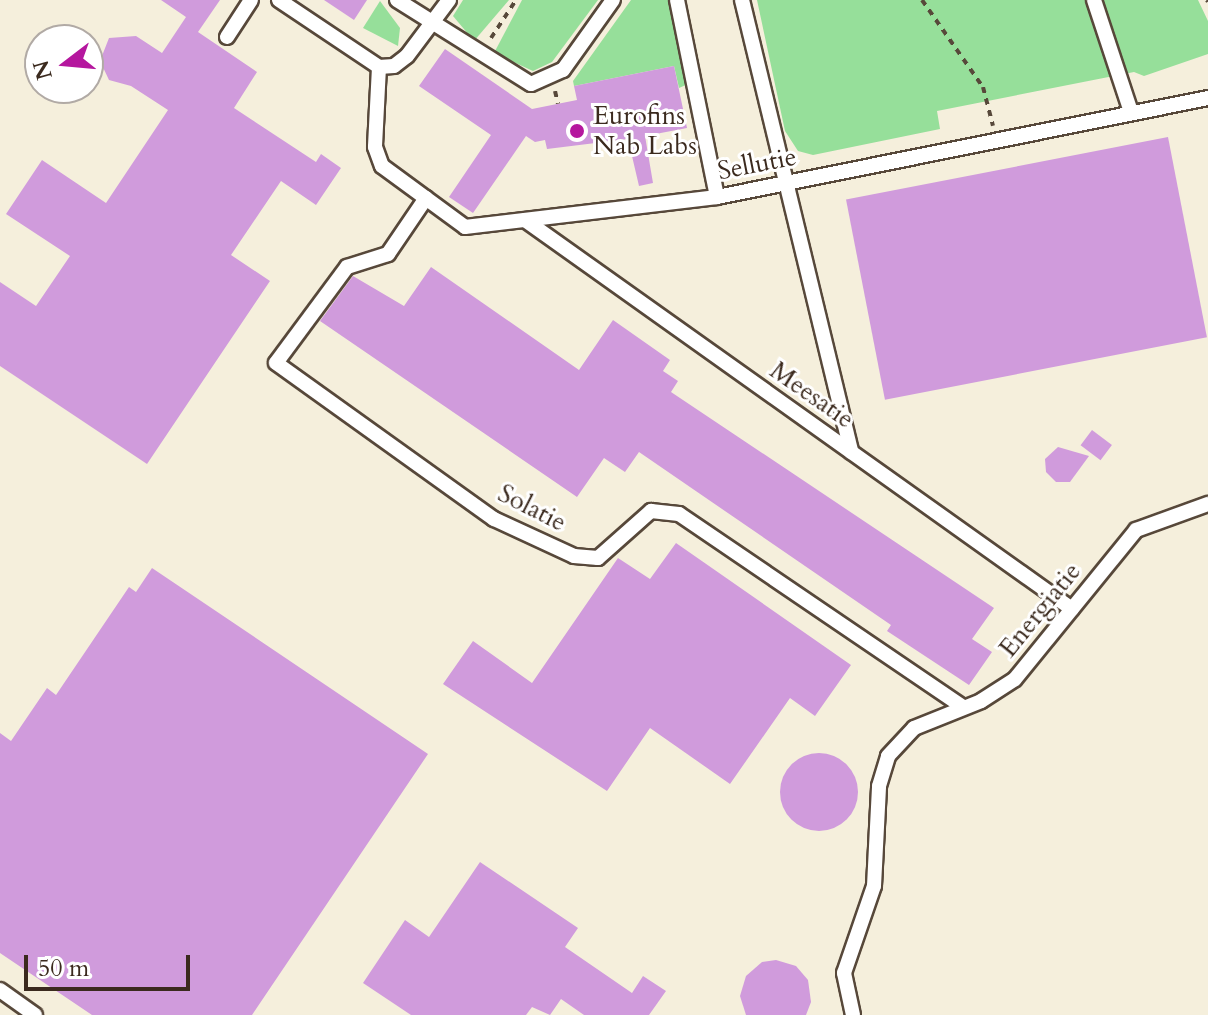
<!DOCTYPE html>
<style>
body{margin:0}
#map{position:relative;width:1208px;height:1015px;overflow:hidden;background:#f5efdc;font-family:Cardo,serif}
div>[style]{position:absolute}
.green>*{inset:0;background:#96df9a}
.building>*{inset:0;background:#d09bdc;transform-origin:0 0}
.round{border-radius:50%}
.path>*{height:4px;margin-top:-2px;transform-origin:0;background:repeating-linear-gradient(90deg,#57483a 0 6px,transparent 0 12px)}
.roads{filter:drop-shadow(2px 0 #57483a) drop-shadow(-2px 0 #57483a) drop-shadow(0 2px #57483a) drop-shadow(0 -2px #57483a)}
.lane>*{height:14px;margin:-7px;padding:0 7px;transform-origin:7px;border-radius:7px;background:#fff}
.dots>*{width:22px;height:22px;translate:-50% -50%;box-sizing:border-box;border:4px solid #fff;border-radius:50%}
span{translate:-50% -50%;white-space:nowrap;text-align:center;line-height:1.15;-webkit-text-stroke:6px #fff;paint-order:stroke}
.poi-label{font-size:26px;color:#3b2a1e}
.left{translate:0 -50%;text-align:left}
.street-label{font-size:26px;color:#3b2a1e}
.north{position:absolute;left:24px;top:24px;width:80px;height:80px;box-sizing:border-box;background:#fff;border:2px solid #b1aaa5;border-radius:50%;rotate:254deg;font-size:22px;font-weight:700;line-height:32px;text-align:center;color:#3b2a1e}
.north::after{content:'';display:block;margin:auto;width:28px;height:36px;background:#b5179e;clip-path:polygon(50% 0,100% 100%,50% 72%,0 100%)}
.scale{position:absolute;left:24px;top:955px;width:166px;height:36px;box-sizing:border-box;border:4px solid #3b2a1e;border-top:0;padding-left:10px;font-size:24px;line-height:28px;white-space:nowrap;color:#3b2a1e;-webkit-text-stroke:6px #fff;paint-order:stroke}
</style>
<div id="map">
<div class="green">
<i style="clip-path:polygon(463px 0,509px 0,474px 41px,453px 16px)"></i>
<i style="clip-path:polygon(522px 0,598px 0,552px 62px,533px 71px,494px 53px)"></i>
<i style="clip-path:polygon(631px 0,673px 0,688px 84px,679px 88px,674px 66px,574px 86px,573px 81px)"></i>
<i style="clip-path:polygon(757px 0,1198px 0,1208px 21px,1208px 54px,1144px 76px,1134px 72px,937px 111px,940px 129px,813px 155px,798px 151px,785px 131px)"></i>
<i style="clip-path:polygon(380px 1px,400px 28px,398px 46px,363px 28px)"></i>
</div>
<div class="building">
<i style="clip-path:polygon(161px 0,220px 0,198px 32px,257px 72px,234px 108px,316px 162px,321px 154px,341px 168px,316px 205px,281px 181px,231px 255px,270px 281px,147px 464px,0 366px,0 282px,36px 306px,70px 256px,6px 214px,42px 160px,106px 203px,168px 110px,131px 86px,109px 80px,100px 61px,109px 38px,136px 36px,162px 53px,186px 17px)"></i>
<i style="clip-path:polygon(324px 0,367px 0,354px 20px)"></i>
<i style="clip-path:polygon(445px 49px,532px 109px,577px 100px,574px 86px,674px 66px,687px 128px,645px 136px,653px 183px,639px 186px,628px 139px,547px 149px,545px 140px,535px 142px,526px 136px,473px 213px,449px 197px,491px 135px,419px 86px)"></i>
<i style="left:1168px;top:137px;width:204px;height:328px;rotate:79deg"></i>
<i style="clip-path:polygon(431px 267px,579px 370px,613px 320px,670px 360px,663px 371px,678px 381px,671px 392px,994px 608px,972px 639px,992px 652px,969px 685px,887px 631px,891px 625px,639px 452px,625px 472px,604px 458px,577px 497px,320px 321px,353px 276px,404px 306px)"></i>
<i style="left:1092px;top:430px;width:25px;height:19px;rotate:37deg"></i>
<i style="clip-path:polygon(1058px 447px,1089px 456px,1070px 482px,1056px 482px,1046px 472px,1045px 459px)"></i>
<i style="clip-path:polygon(676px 543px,851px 665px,815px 716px,790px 698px,730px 784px,650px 728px,607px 791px,443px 684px,473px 641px,532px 683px,618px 558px,650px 579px)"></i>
<i style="clip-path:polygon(152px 568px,428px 754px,252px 1015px,92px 1015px,0 953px,0 733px,11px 741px,47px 688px,56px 695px,129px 587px,136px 592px)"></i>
<i class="round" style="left:780px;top:753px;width:78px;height:78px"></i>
<i style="clip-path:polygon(480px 862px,578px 928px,565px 947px,632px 993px,643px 976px,666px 991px,649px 1015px,584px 1015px,561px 999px,550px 1015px,532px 1007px,526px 1015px,411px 1015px,363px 983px,405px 920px,429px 937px)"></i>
<i style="clip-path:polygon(776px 960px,796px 966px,808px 980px,811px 1002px,806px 1015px,746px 1015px,740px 996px,746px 976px,762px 962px)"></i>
</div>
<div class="path">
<i style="left:922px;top:0;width:106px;rotate:55deg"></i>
<i style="left:983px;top:87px;width:40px;rotate:75.6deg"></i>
<i style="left:1207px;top:0;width:2px;rotate:63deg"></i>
<i style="left:491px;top:38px;width:45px;rotate:-56.7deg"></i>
<i style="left:555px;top:91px;width:13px;rotate:77deg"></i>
</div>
<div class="roads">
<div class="lane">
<i style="left:279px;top:0;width:120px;rotate:33.8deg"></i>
<i style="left:379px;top:67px;width:15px;rotate:-4deg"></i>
<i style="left:394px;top:66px;width:16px;rotate:-38deg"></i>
<i style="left:407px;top:56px;width:70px;rotate:-53.1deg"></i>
<i style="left:397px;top:0;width:158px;rotate:32.1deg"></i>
<i style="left:531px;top:84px;width:35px;rotate:-24deg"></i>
<i style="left:563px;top:70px;width:86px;rotate:-54.5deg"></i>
<i style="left:677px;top:0;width:201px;rotate:78.5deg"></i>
<i style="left:742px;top:0;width:465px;rotate:76.4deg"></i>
<i style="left:1094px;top:0;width:118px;rotate:71.7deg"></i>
<i style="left:227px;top:37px;width:44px;rotate:-57deg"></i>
<i style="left:379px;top:67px;width:80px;rotate:92.9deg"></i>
<i style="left:375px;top:147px;width:20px;rotate:70deg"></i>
<i style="left:382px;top:166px;width:103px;rotate:36.3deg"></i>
<i style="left:465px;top:227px;width:254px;rotate:-6.8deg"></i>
<i style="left:717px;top:197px;width:501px;rotate:-11.4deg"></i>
<i style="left:426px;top:198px;width:68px;rotate:124.2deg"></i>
<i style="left:388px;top:254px;width:43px;rotate:162.4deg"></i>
<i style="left:347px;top:267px;width:119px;rotate:126.5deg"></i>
<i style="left:276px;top:363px;width:268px;rotate:35.6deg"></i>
<i style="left:494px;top:519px;width:88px;rotate:24.8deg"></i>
<i style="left:574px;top:556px;width:24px;rotate:5deg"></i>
<i style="left:598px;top:558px;width:71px;rotate:-41.6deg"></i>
<i style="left:651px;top:511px;width:28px;rotate:6deg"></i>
<i style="left:679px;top:514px;width:343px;rotate:34.2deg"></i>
<i style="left:525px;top:220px;width:671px;rotate:35.42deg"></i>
<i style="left:0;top:990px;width:43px;rotate:35.5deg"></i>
<i style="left:853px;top:1015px;width:43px;rotate:-102.1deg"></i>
<i style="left:844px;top:973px;width:92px;rotate:-71deg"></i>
<i style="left:874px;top:886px;width:100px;rotate:-87.1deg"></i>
<i style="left:879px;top:786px;width:31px;rotate:-73deg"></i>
<i style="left:888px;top:756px;width:38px;rotate:-47deg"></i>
<i style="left:914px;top:728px;width:72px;rotate:-21.9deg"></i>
<i style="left:981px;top:701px;width:40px;rotate:-32.9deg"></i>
<i style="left:1015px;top:679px;width:192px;rotate:-50.9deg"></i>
<i style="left:1136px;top:530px;width:77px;rotate:-19.9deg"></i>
</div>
</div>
<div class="dots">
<i style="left:577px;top:131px;background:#b5179e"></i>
</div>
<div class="poi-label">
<span class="left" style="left:593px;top:131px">Eurofins<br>Nab Labs</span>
</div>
<div class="street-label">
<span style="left:757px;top:164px;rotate:-11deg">Sellutie</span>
<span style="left:812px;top:395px;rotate:35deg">Meesatie</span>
<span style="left:532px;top:508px;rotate:27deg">Solatie</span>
<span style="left:1040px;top:610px;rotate:-51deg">Energiatie</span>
</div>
<div class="north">N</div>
<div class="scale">50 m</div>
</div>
